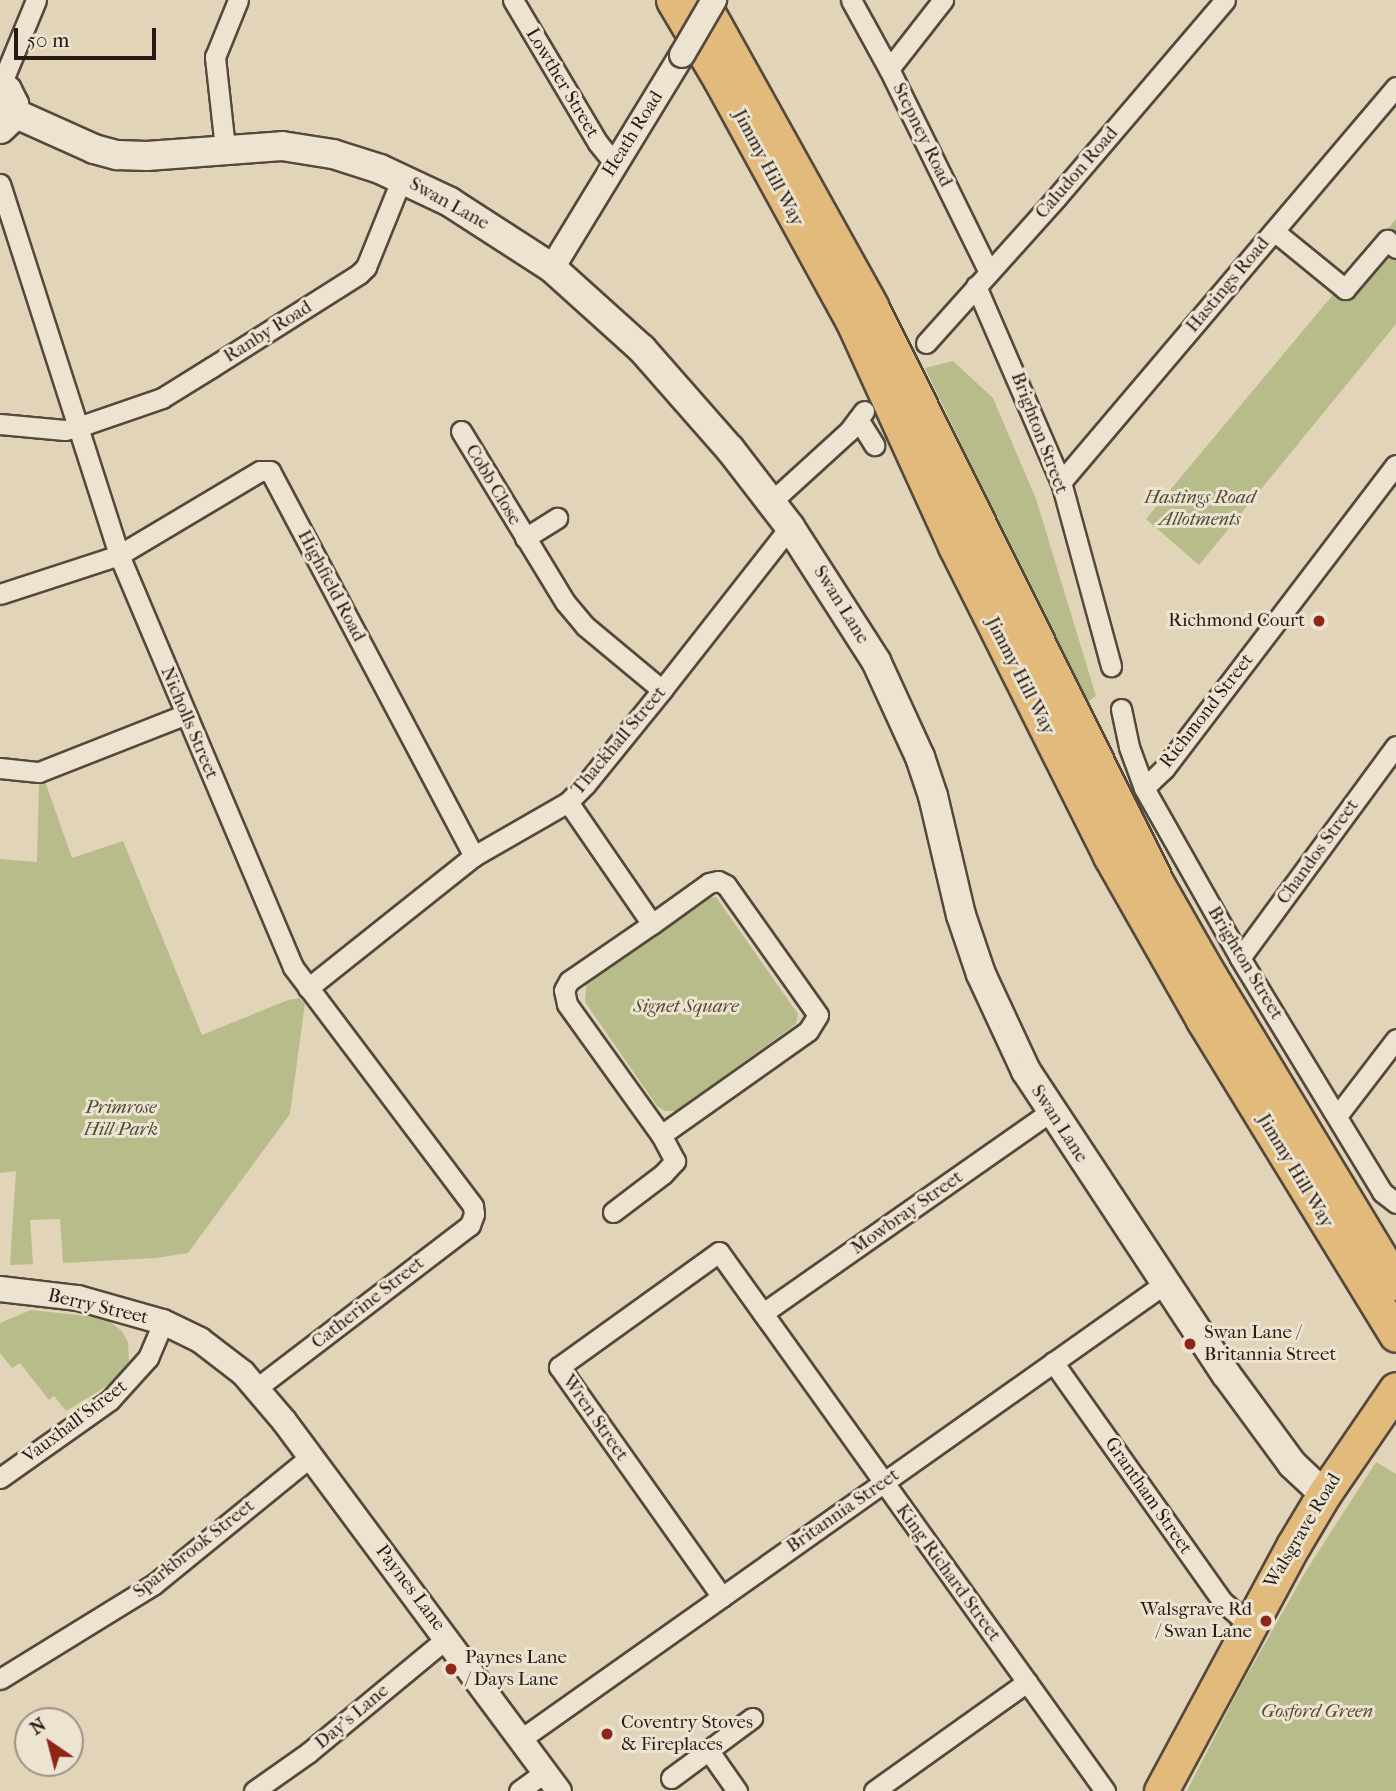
<!DOCTYPE html>
<style>
body{margin:0}
#map{position:relative;width:1396px;height:1791px;overflow:hidden;background:#e2d4b8;font-family:"IM FELL French Canon",serif}
div>[style]{position:absolute}
.green>*{inset:0;background:#b8bc8b}
.roads{filter:drop-shadow(2px 0 #55483c) drop-shadow(-2px 0 #55483c) drop-shadow(0 2px #55483c) drop-shadow(0 -2px #55483c)}
.minor>*{height:19px;margin:-9.5px;padding:0 9.5px;transform-origin:9.5px;border-radius:9.5px;background:#ece3d1}
.tertiary>*{height:24px;margin:-12px;padding:0 12px;transform-origin:12px;border-radius:12px;background:#ece3d1}
.secondary>*{height:28px;margin:-14px;padding:0 14px;transform-origin:14px;border-radius:14px;background:#ece3d1}
.trunk>*{height:33px;margin:-16.5px;padding:0 16.5px;transform-origin:16.5px;border-radius:16.5px;background:#e1ba7c}
.bridges{filter:drop-shadow(2px 0 #55483c) drop-shadow(-2px 0 #55483c) drop-shadow(0 2px #55483c) drop-shadow(0 -2px #55483c)}
.tertiary-bridge>*{height:24px;margin:-12px;padding:0 12px;transform-origin:12px;border-radius:12px;background:#ece3d1}
.dots>*{width:19px;height:19px;translate:-50% -50%;box-sizing:border-box;border:4px solid #ece3d1;border-radius:50%}
span{translate:-50% -50%;white-space:nowrap;text-align:center;line-height:1.15;-webkit-text-stroke:6px #ece3d1;paint-order:stroke}
.street-label{font-size:19px;color:#261a13}
.park-label{font-size:19px;color:#524b37;font-style:italic}
.poi-label{font-size:19px;color:#261a13}
.right{translate:-100% -50%;text-align:right}
.left{translate:0 -50%;text-align:left}
.north{position:absolute;left:14px;top:1707px;width:70px;height:70px;box-sizing:border-box;background:#ece3d1;border:2px solid #9d9385;border-radius:50%;rotate:325deg;font-size:19px;font-weight:700;line-height:28px;text-align:center;color:#261a13}
.north::after{content:'';display:block;margin:auto;width:24px;height:32px;background:#8f2418;clip-path:polygon(50% 0,100% 100%,50% 72%,0 100%)}
.scale{position:absolute;left:14px;top:28px;width:142px;height:32px;box-sizing:border-box;border:4px solid #261a13;border-top:0;padding-left:9px;font-size:21px;line-height:24px;white-space:nowrap;color:#261a13;-webkit-text-stroke:5px #ece3d1;paint-order:stroke}
</style>
<div id="map">
<div class="green">
<i style="clip-path:polygon(1396px 219px,1396px 324px,1199px 565px,1146px 519px)"></i>
<i style="clip-path:polygon(953px 361px,993px 398px,1036px 499px,1096px 696px,1085px 703px,925px 368px)"></i>
<i style="clip-path:polygon(39px 783px,46px 784px,72px 858px,123px 841px,202px 1035px,288px 1000px,299px 998px,305px 1003px,290px 1114px,188px 1253px,156px 1258px,63px 1263px,60px 1219px,30px 1220px,33px 1264px,10px 1265px,16px 1171px,0 1173px,0 859px,37px 862px)"></i>
<i style="clip-path:polygon(716px 897px,798px 1014px,796px 1024px,676px 1111px,665px 1111px,657px 1106px,585px 1002px,587px 979px,705px 899px)"></i>
<i style="clip-path:polygon(31px 1310px,105px 1318px,122px 1331px,128px 1342px,129px 1362px,123px 1372px,115px 1381px,66px 1411px,54px 1396px,49px 1400px,20px 1363px,12px 1368px,0 1353px,0 1323px)"></i>
<i style="clip-path:polygon(1376px 1462px,1396px 1474px,1396px 1791px,1187px 1791px,1238px 1691px,1306px 1571px)"></i>
</div>
<div class="roads">
<div class="minor">
<i style="left:513px;top:0;width:166px;rotate:59.3deg"></i>
<i style="left:598px;top:143px;width:26px;rotate:51deg"></i>
<i style="left:851px;top:0;width:79px;rotate:61.2deg"></i>
<i style="left:889px;top:69px;width:226px;rotate:63.8deg"></i>
<i style="left:889px;top:69px;width:88px;rotate:-52deg"></i>
<i style="left:1px;top:85px;width:92px;rotate:-67.6deg"></i>
<i style="left:225px;top:148px;width:92px;rotate:-96.3deg"></i>
<i style="left:215px;top:57px;width:61px;rotate:-68deg"></i>
<i style="left:0;top:184px;width:390px;rotate:72.2deg"></i>
<i style="left:119px;top:555px;width:447px;rotate:67.1deg"></i>
<i style="left:293px;top:967px;width:299px;rotate:53deg"></i>
<i style="left:473px;top:1206px;width:8px;rotate:83deg"></i>
<i style="left:474px;top:1214px;width:12px;rotate:110deg"></i>
<i style="left:470px;top:1225px;width:268px;rotate:142.6deg"></i>
<i style="left:1274px;top:231px;width:92px;rotate:39.2deg"></i>
<i style="left:1345px;top:289px;width:65px;rotate:-49.4deg"></i>
<i style="left:1387px;top:240px;width:12px;rotate:42deg"></i>
<i style="left:976px;top:286px;width:214px;rotate:66.6deg"></i>
<i style="left:1061px;top:482px;width:191px;rotate:74.8deg"></i>
<i style="left:926px;top:343px;width:195px;rotate:-48.1deg"></i>
<i style="left:1056px;top:198px;width:260px;rotate:-49.5deg"></i>
<i style="left:858px;top:419px;width:31px;rotate:58deg"></i>
<i style="left:0;top:424px;width:65px;rotate:5.3deg"></i>
<i style="left:65px;top:430px;width:13px;rotate:-13deg"></i>
<i style="left:78px;top:427px;width:89px;rotate:-19deg"></i>
<i style="left:162px;top:398px;width:59px;rotate:-31.8deg"></i>
<i style="left:212px;top:367px;width:174px;rotate:-32.3deg"></i>
<i style="left:359px;top:274px;width:10px;rotate:-45deg"></i>
<i style="left:366px;top:267px;width:96px;rotate:-68deg"></i>
<i style="left:461px;top:431px;width:200px;rotate:58.7deg"></i>
<i style="left:565px;top:602px;width:31px;rotate:50deg"></i>
<i style="left:585px;top:626px;width:100px;rotate:39.7deg"></i>
<i style="left:1061px;top:482px;width:518px;rotate:-49.7deg"></i>
<i style="left:771px;top:502px;width:105px;rotate:-42.3deg"></i>
<i style="left:849px;top:431px;width:25px;rotate:-53deg"></i>
<i style="left:525px;top:538px;width:38px;rotate:-32deg"></i>
<i style="left:0;top:594px;width:125px;rotate:-18.1deg"></i>
<i style="left:119px;top:555px;width:164px;rotate:-30.8deg"></i>
<i style="left:260px;top:471px;width:10px"></i>
<i style="left:270px;top:471px;width:436px;rotate:62.1deg"></i>
<i style="left:1121px;top:709px;width:39px;rotate:78deg"></i>
<i style="left:1129px;top:747px;width:44px;rotate:69.9deg"></i>
<i style="left:1144px;top:788px;width:195px;rotate:60.5deg"></i>
<i style="left:1240px;top:958px;width:274px;rotate:58.7deg"></i>
<i style="left:1382px;top:1192px;width:18px;rotate:38deg"></i>
<i style="left:0;top:768px;width:39px;rotate:6deg"></i>
<i style="left:39px;top:772px;width:156px;rotate:-21.5deg"></i>
<i style="left:1144px;top:788px;width:28px;rotate:-44deg"></i>
<i style="left:1164px;top:769px;width:382px;rotate:-52.7deg"></i>
<i style="left:568px;top:802px;width:148px;rotate:55.5deg"></i>
<i style="left:652px;top:924px;width:70px;rotate:-35.7deg"></i>
<i style="left:709px;top:883px;width:9px;rotate:-13deg"></i>
<i style="left:718px;top:881px;width:9px;rotate:27deg"></i>
<i style="left:726px;top:885px;width:159px;rotate:54.7deg"></i>
<i style="left:818px;top:1015px;width:19px;rotate:122deg"></i>
<i style="left:808px;top:1031px;width:180px;rotate:144.7deg"></i>
<i style="left:1240px;top:958px;width:263px;rotate:-53.7deg"></i>
<i style="left:308px;top:988px;width:212px;rotate:-38.5deg"></i>
<i style="left:474px;top:856px;width:108px;rotate:-29.9deg"></i>
<i style="left:568px;top:802px;width:25px;rotate:-45deg"></i>
<i style="left:586px;top:784px;width:121px;rotate:-51deg"></i>
<i style="left:662px;top:690px;width:207px;rotate:-51.9deg"></i>
<i style="left:1337px;top:1116px;width:97px;rotate:-52.5deg"></i>
<i style="left:613px;top:1212px;width:63px;rotate:-37.2deg"></i>
<i style="left:663px;top:1174px;width:18px;rotate:-47deg"></i>
<i style="left:675px;top:1161px;width:30px;rotate:-118deg"></i>
<i style="left:661px;top:1135px;width:161px;rotate:-125.7deg"></i>
<i style="left:567px;top:1004px;width:14px;rotate:-102deg"></i>
<i style="left:564px;top:990px;width:10px;rotate:-61deg"></i>
<i style="left:569px;top:981px;width:101px;rotate:-34.5deg"></i>
<i style="left:763px;top:1313px;width:350px;rotate:-35deg"></i>
<i style="left:1053px;top:1362px;width:293px;rotate:54.7deg"></i>
<i style="left:1222px;top:1601px;width:35px;rotate:41deg"></i>
<i style="left:0;top:1478px;width:135px;rotate:-35.3deg"></i>
<i style="left:110px;top:1400px;width:57px;rotate:-47.9deg"></i>
<i style="left:148px;top:1358px;width:39px;rotate:-67deg"></i>
<i style="left:722px;top:1597px;width:282px;rotate:-125.3deg"></i>
<i style="left:559px;top:1367px;width:197px;rotate:-35.7deg"></i>
<i style="left:719px;top:1252px;width:663px;rotate:54.39deg"></i>
<i style="left:0;top:1679px;width:180px;rotate:-31.6deg"></i>
<i style="left:153px;top:1585px;width:204px;rotate:-39.2deg"></i>
<i style="left:521px;top:1739px;width:788px;rotate:-35.28deg"></i>
<i style="left:709px;top:1751px;width:49px;rotate:55deg"></i>
<i style="left:671px;top:1778px;width:101px;rotate:-36.5deg"></i>
<i style="left:254px;top:1791px;width:66px;rotate:-35.1deg"></i>
<i style="left:308px;top:1753px;width:180px;rotate:-39.6deg"></i>
<i style="left:519px;top:1791px;width:32px;rotate:-36deg"></i>
<i style="left:874px;top:1791px;width:188px;rotate:-35.5deg"></i>
</div>
<div class="tertiary">
<i style="left:552px;top:268px;width:250px;rotate:-58.6deg"></i>
<i style="left:0;top:1289px;width:79px;rotate:6.6deg"></i>
<i style="left:78px;top:1298px;width:88px;rotate:15.8deg"></i>
<i style="left:163px;top:1322px;width:41px;rotate:25.9deg"></i>
<i style="left:200px;top:1340px;width:54px;rotate:37.5deg"></i>
<i style="left:243px;top:1373px;width:63px;rotate:49.5deg"></i>
<i style="left:284px;top:1421px;width:461px;rotate:53.4deg"></i>
</div>
<div class="secondary">
<i style="left:0;top:85px;width:9px;rotate:36deg"></i>
<i style="left:7px;top:90px;width:16px;rotate:63deg"></i>
<i style="left:14px;top:104px;width:14px;rotate:98deg"></i>
<i style="left:12px;top:118px;width:16px;rotate:137deg"></i>
<i style="left:14px;top:113px;width:88px;rotate:24.2deg"></i>
<i style="left:94px;top:149px;width:24px;rotate:15deg"></i>
<i style="left:117px;top:155px;width:30px;rotate:2deg"></i>
<i style="left:147px;top:156px;width:135px;rotate:-4.2deg"></i>
<i style="left:282px;top:146px;width:52px;rotate:8.9deg"></i>
<i style="left:333px;top:154px;width:49px;rotate:17.7deg"></i>
<i style="left:380px;top:169px;width:77px;rotate:25.2deg"></i>
<i style="left:450px;top:202px;width:121px;rotate:32.9deg"></i>
<i style="left:552px;top:268px;width:121px;rotate:42deg"></i>
<i style="left:642px;top:349px;width:133px;rotate:48.7deg"></i>
<i style="left:730px;top:449px;width:98px;rotate:52.4deg"></i>
<i style="left:790px;top:527px;width:159px;rotate:57.3deg"></i>
<i style="left:876px;top:661px;width:106px;rotate:65.4deg"></i>
<i style="left:920px;top:757px;width:41px;rotate:71.6deg"></i>
<i style="left:933px;top:796px;width:122px;rotate:76.8deg"></i>
<i style="left:961px;top:915px;width:62px;rotate:71.3deg"></i>
<i style="left:981px;top:974px;width:107px;rotate:65.1deg"></i>
<i style="left:1026px;top:1071px;width:363px;rotate:56.6deg"></i>
<i style="left:1226px;top:1374px;width:112px;rotate:53.7deg"></i>
<i style="left:1292px;top:1464px;width:44px;rotate:43.2deg"></i>
</div>
<div class="trunk">
<i style="left:673px;top:0;width:94px;rotate:59.3deg"></i>
<i style="left:721px;top:81px;width:275px;rotate:61.3deg"></i>
<i style="left:853px;top:322px;width:246px;rotate:65.5deg"></i>
<i style="left:955px;top:546px;width:347px;rotate:63.4deg"></i>
<i style="left:1110px;top:856px;width:189px;rotate:60.4deg"></i>
<i style="left:1203px;top:1020px;width:369px;rotate:58.5deg"></i>
<i style="left:701px;top:0;width:350px;rotate:60.9deg"></i>
<i style="left:871px;top:306px;width:646px;rotate:63.63deg"></i>
<i style="left:1158px;top:885px;width:105px;rotate:60.3deg"></i>
<i style="left:1210px;top:976px;width:359px;rotate:58.8deg"></i>
<i style="left:1161px;top:1791px;width:278px;rotate:-61.7deg"></i>
<i style="left:1293px;top:1546px;width:61px;rotate:-59.2deg"></i>
<i style="left:1324px;top:1494px;width:127px;rotate:-55.6deg"></i>
</div>
</div>
<div class="bridges">
<div class="tertiary-bridge">
<i style="left:682px;top:55px;width:64px;rotate:-59.8deg"></i>
</div>
</div>
<div class="dots">
<i style="left:1319px;top:621px;background:#8f2418"></i>
<i style="left:1190px;top:1344px;background:#8f2418"></i>
<i style="left:1266px;top:1621px;background:#8f2418"></i>
<i style="left:451px;top:1669px;background:#8f2418"></i>
<i style="left:607px;top:1734px;background:#8f2418"></i>
</div>
<div class="street-label">
<span style="left:562px;top:83px;rotate:59deg">Lowther Street</span>
<span style="left:633px;top:134px;rotate:-58deg">Heath Road</span>
<span style="left:922px;top:135px;rotate:64deg">Stepney Road</span>
<span style="left:768px;top:168px;rotate:62deg">Jimmy Hill Way</span>
<span style="left:1077px;top:173px;rotate:-49deg">Caludon Road</span>
<span style="left:449px;top:204px;rotate:29deg">Swan Lane</span>
<span style="left:1228px;top:285px;rotate:-50deg">Hastings Road</span>
<span style="left:268px;top:332px;rotate:-32deg">Ranby Road</span>
<span style="left:1039px;top:433px;rotate:69deg">Brighton Street</span>
<span style="left:493px;top:485px;rotate:59deg">Cobb Close</span>
<span style="left:331px;top:586px;rotate:62deg">Highfield Road</span>
<span style="left:841px;top:605px;rotate:58deg">Swan Lane</span>
<span style="left:1020px;top:676px;rotate:63deg">Jimmy Hill Way</span>
<span style="left:1207px;top:711px;rotate:-52deg">Richmond Street</span>
<span style="left:189px;top:723px;rotate:67deg">Nicholls Street</span>
<span style="left:619px;top:741px;rotate:-50deg">Thackhall Street</span>
<span style="left:1318px;top:852px;rotate:-54deg">Chandos Street</span>
<span style="left:1245px;top:963px;rotate:59deg">Brighton Street</span>
<span style="left:1059px;top:1124px;rotate:57deg">Swan Lane</span>
<span style="left:1295px;top:1171px;rotate:59deg">Jimmy Hill Way</span>
<span style="left:907px;top:1213px;rotate:-35deg">Mowbray Street</span>
<span style="left:368px;top:1303px;rotate:-38deg">Catherine Street</span>
<span style="left:98px;top:1307px;rotate:13deg">Berry Street</span>
<span style="left:595px;top:1418px;rotate:55deg">Wren Street</span>
<span style="left:75px;top:1422px;rotate:-37deg">Vauxhall Street</span>
<span style="left:1148px;top:1496px;rotate:55deg">Grantham Street</span>
<span style="left:843px;top:1511px;rotate:-35deg">Britannia Street</span>
<span style="left:1303px;top:1531px;rotate:-59deg">Walsgrave Road</span>
<span style="left:194px;top:1549px;rotate:-38deg">Sparkbrook Street</span>
<span style="left:948px;top:1573px;rotate:54deg">King Richard Street</span>
<span style="left:410px;top:1588px;rotate:53deg">Paynes Lane</span>
<span style="left:352px;top:1717px;rotate:-40deg">Day's Lane</span>
</div>
<div class="park-label">
<span style="left:1200px;top:509px">Hastings Road<br>Allotments</span>
<span style="left:686px;top:1007px">Signet Square</span>
<span style="left:121px;top:1119px">Primrose<br>Hill Park</span>
<span style="left:1317px;top:1712px">Gosford Green</span>
</div>
<div class="poi-label">
<span class="right" style="left:1305px;top:621px">Richmond Court</span>
<span class="left" style="left:1204px;top:1344px">Swan Lane /<br>Britannia Street</span>
<span class="right" style="left:1252px;top:1621px">Walsgrave Rd<br>/ Swan Lane</span>
<span class="left" style="left:465px;top:1669px">Paynes Lane<br>/ Days Lane</span>
<span class="left" style="left:621px;top:1734px">Coventry Stoves<br>&amp; Fireplaces</span>
</div>
<div class="north">N</div>
<div class="scale">50 m</div>
</div>
